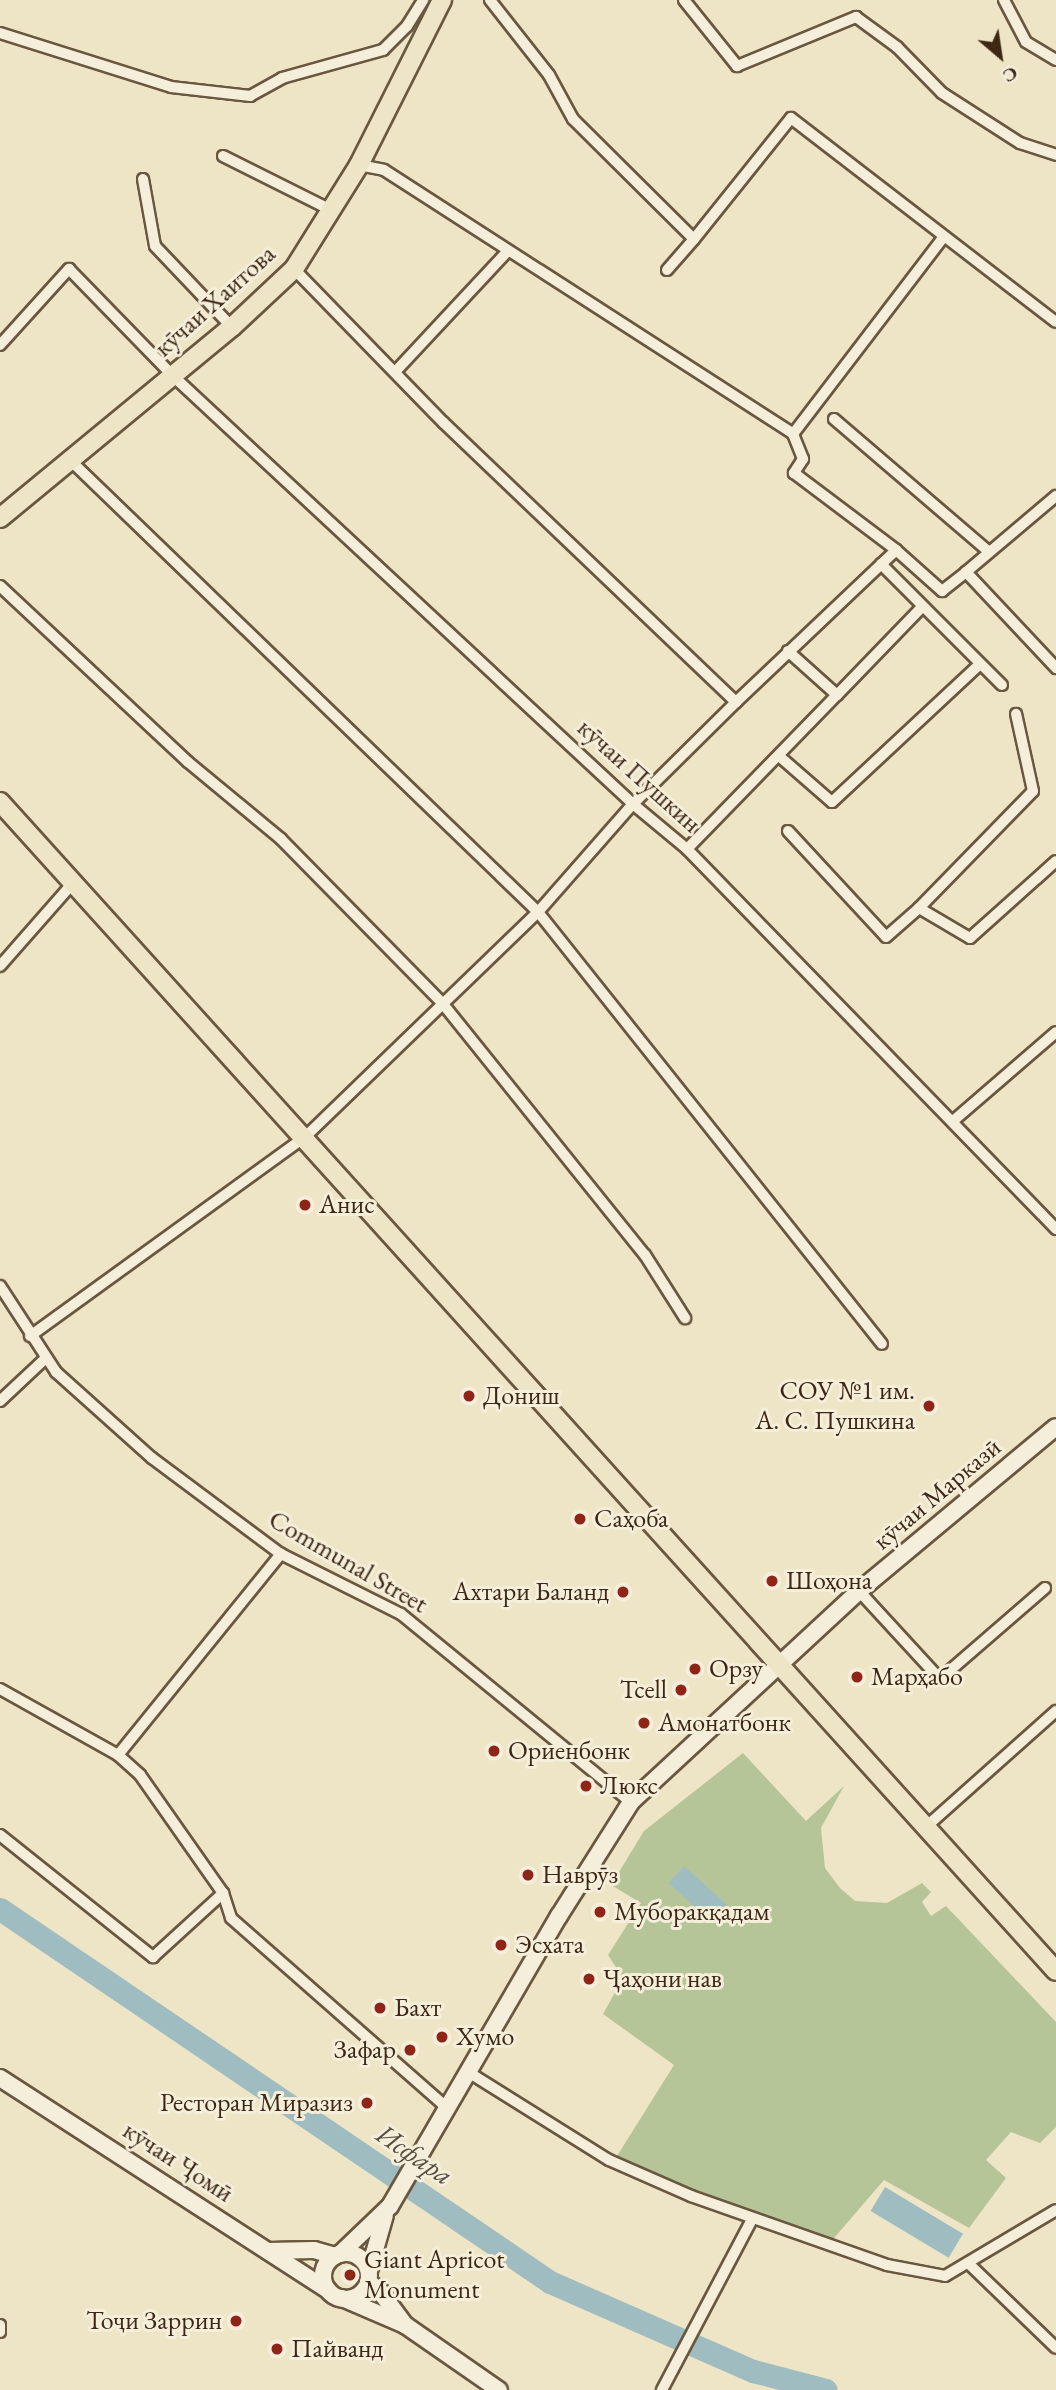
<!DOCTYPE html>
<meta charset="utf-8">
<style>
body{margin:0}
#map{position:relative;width:1056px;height:2390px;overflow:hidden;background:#eee5c6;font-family:"EB Garamond",serif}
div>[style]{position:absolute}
.green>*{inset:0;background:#b5c597}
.water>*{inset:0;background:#9fbcc0;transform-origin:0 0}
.river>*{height:23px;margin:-11.5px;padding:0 11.5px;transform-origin:11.5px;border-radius:11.5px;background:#9fbcc0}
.roads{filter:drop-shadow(2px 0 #695740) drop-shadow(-2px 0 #695740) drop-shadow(0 2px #695740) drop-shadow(0 -2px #695740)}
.street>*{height:10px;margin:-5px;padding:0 5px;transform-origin:5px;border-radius:5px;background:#f4eeda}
.secondary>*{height:16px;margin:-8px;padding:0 8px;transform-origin:8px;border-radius:8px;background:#f4eeda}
.secondary>.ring{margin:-8px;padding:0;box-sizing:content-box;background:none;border:16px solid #f4eeda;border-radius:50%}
.primary>*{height:18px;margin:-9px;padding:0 9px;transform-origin:9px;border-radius:9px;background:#eee5c6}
.dots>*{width:19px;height:19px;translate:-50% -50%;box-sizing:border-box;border:4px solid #f4eeda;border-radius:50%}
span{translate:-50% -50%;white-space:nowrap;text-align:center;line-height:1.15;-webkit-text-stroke:6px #f4eeda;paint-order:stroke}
.street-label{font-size:26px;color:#3d2814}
.poi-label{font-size:26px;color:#3d2814}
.left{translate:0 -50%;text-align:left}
.right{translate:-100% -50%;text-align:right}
.water-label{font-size:28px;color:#564d3f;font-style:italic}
.north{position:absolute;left:965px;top:21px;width:70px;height:70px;-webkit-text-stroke:5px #f4eeda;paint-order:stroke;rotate:151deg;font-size:19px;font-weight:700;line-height:28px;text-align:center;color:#3d2814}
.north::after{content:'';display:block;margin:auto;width:24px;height:32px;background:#3d2814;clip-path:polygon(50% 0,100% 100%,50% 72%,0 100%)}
</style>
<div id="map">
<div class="green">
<i style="clip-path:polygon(743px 1753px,806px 1821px,844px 1786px,821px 1828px,825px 1868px,840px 1888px,855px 1901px,887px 1903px,922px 1883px,931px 1892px,922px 1902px,931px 1916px,946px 1906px,1056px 2022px,1056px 2127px,1040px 2143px,1011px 2132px,986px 2160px,1006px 2178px,969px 2228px,884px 2180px,828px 2245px,612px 2164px,674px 2065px,603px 2014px,623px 1978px,608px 1955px,641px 1903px,611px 1885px,644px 1831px)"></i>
</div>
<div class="water">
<i style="left:684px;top:1866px;width:57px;height:23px;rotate:42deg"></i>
<i style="left:885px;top:2187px;width:91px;height:28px;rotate:31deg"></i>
</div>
<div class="river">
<i style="left:0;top:1909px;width:665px;rotate:34.14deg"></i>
<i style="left:550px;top:2282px;width:222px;rotate:23.7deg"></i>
<i style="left:753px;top:2371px;width:75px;rotate:14.6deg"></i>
</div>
<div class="roads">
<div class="street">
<i style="left:490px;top:0;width:95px;rotate:51.8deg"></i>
<i style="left:549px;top:75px;width:50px;rotate:61.4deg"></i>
<i style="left:573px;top:119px;width:170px;rotate:44.8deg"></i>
<i style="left:694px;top:239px;width:155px;rotate:-51.3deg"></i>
<i style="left:791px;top:118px;width:334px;rotate:37.6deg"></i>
<i style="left:684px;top:0;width:85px;rotate:51.2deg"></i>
<i style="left:737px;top:66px;width:129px;rotate:-22.4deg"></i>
<i style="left:856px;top:17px;width:51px;rotate:36.2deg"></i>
<i style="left:897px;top:47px;width:64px;rotate:45.6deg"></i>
<i style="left:942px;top:93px;width:93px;rotate:32.7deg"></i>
<i style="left:1020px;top:143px;width:38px;rotate:18deg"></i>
<i style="left:1004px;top:0;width:47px;rotate:62.4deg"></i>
<i style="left:1026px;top:42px;width:35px;rotate:31deg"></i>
<i style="left:0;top:33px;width:179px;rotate:17.5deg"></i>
<i style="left:171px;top:87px;width:80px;rotate:6.5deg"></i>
<i style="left:250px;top:96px;width:37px;rotate:-29deg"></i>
<i style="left:282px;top:78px;width:105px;rotate:-15.5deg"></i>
<i style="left:383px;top:50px;width:34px;rotate:-45deg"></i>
<i style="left:407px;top:26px;width:31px;rotate:-58deg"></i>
<i style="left:223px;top:156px;width:123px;rotate:26.6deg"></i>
<i style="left:359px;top:165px;width:25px;rotate:11deg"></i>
<i style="left:384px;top:170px;width:487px;rotate:32.8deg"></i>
<i style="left:793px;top:434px;width:27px;rotate:68deg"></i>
<i style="left:803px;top:459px;width:17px;rotate:123deg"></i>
<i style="left:794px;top:473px;width:128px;rotate:37deg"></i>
<i style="left:143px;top:179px;width:68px;rotate:79.8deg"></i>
<i style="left:155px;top:246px;width:112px;rotate:46.5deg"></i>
<i style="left:294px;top:269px;width:215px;rotate:45.8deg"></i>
<i style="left:444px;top:423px;width:404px;rotate:43.7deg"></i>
<i style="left:667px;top:270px;width:41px;rotate:-48.9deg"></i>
<i style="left:0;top:345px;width:103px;rotate:-47.8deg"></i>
<i style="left:69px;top:269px;width:148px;rotate:45.8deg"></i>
<i style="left:172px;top:375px;width:630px;rotate:42.94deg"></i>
<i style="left:633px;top:804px;width:70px;rotate:39.8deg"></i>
<i style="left:687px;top:849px;width:530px;rotate:45.84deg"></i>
<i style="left:395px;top:372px;width:164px;rotate:-47deg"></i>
<i style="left:834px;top:419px;width:204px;rotate:40.6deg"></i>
<i style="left:793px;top:434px;width:247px;rotate:-52.6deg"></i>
<i style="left:71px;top:461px;width:649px;rotate:44deg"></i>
<i style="left:538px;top:912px;width:552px;rotate:51.47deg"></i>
<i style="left:881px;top:564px;width:171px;rotate:45deg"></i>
<i style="left:966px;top:572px;width:118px;rotate:-40.2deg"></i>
<i style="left:0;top:586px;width:258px;rotate:43.1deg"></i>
<i style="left:188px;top:762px;width:121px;rotate:39.6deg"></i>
<i style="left:281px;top:839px;width:231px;rotate:45.5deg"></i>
<i style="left:443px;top:1004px;width:322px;rotate:51.2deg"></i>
<i style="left:645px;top:1255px;width:75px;rotate:57.6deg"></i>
<i style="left:837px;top:695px;width:122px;rotate:-46deg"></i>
<i style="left:779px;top:756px;width:70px;rotate:41deg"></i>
<i style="left:832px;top:802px;width:202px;rotate:-43deg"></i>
<i style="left:788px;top:831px;width:144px;rotate:47.2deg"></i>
<i style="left:886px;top:937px;width:44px;rotate:-41.3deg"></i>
<i style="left:919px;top:908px;width:59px;rotate:30.5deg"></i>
<i style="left:970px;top:938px;width:115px;rotate:-41.8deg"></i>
<i style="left:687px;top:849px;width:215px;rotate:-45.8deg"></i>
<i style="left:837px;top:695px;width:66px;rotate:-138.1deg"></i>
<i style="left:919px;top:908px;width:163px;rotate:-45.7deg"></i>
<i style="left:1033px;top:791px;width:79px;rotate:-102.4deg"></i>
<i style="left:0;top:966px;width:111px;rotate:-48.7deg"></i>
<i style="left:953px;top:1121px;width:136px;rotate:-40.8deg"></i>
<i style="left:0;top:1286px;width:103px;rotate:56.9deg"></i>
<i style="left:56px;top:1372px;width:129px;rotate:41.9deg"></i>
<i style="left:152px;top:1458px;width:161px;rotate:36.7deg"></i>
<i style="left:281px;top:1554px;width:134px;rotate:26.6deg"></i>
<i style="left:401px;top:1614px;width:297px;rotate:39.3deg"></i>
<i style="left:30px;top:1336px;width:339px;rotate:-35.9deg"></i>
<i style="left:305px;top:1137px;width:324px;rotate:-44deg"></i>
<i style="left:538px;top:912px;width:144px;rotate:-48.7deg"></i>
<i style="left:633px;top:804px;width:145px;rotate:-44.7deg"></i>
<i style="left:736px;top:702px;width:221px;rotate:-43.5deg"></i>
<i style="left:896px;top:550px;width:62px;rotate:41.7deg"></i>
<i style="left:942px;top:591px;width:31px;rotate:-38deg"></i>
<i style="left:966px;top:572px;width:132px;rotate:46.8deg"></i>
<i style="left:0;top:1401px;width:63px;rotate:-43.1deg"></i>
<i style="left:859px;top:1591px;width:120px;rotate:47.4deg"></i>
<i style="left:940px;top:1679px;width:139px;rotate:-40.9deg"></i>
<i style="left:0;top:1689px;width:135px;rotate:29.2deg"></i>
<i style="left:118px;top:1755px;width:30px;rotate:42deg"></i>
<i style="left:140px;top:1775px;width:144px;rotate:54.9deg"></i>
<i style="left:223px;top:1893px;width:26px;rotate:72deg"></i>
<i style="left:231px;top:1918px;width:288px;rotate:41.3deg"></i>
<i style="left:118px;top:1755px;width:259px;rotate:-51deg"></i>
<i style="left:927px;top:1826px;width:173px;rotate:-41.7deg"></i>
<i style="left:0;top:1835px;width:196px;rotate:38.6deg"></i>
<i style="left:153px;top:1957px;width:95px;rotate:-42.4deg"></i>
<i style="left:468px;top:2072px;width:166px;rotate:32deg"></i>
<i style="left:609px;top:2160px;width:90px;rotate:23.7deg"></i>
<i style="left:691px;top:2196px;width:208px;rotate:19.4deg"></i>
<i style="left:887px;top:2265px;width:59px;rotate:10.7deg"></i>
<i style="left:945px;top:2276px;width:129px;rotate:-30.7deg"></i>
<i style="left:968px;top:2263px;width:122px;rotate:44deg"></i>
<i style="left:0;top:2325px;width:7px;rotate:90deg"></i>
<i style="left:662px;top:2390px;width:193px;rotate:-62.2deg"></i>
</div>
<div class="secondary">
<i style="left:0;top:2078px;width:391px;rotate:32.9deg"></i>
<i style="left:268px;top:2251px;width:46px;rotate:-1.2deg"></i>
<i style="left:314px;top:2250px;width:22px;rotate:16deg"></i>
<i class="ring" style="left:323px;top:2253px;width:30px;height:30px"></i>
<i style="left:340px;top:2254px;width:69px;rotate:-43.8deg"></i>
<i style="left:390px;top:2206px;width:336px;rotate:-59.8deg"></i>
<i style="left:559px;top:1916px;width:135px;rotate:-57.7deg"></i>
<i style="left:631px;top:1802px;width:311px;rotate:-42.8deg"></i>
<i style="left:859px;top:1591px;width:256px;rotate:-39.8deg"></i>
<i style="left:369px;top:2271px;width:58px;rotate:-74.1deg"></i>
<i style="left:368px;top:2282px;width:14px;rotate:36deg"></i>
<i style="left:379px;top:2290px;width:44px;rotate:53.4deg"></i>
<i style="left:342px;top:2298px;width:69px;rotate:23.2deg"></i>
<i style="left:405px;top:2325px;width:114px;rotate:34.7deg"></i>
</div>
<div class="primary">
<i style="left:0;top:518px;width:301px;rotate:-39.5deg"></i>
<i style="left:232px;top:327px;width:85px;rotate:-43.1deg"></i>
<i style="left:294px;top:269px;width:123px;rotate:-58deg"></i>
<i style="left:359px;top:165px;width:185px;rotate:-63.3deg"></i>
<i style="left:0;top:802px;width:1575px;rotate:47.91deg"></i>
</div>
</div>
<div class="dots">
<i style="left:305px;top:1205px;background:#8f2418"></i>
<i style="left:469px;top:1396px;background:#8f2418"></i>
<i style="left:929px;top:1406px;background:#8f2418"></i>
<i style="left:580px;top:1519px;background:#8f2418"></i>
<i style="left:772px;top:1581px;background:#8f2418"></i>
<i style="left:623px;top:1592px;background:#8f2418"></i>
<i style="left:695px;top:1669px;background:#8f2418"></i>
<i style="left:857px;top:1677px;background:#8f2418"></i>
<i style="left:681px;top:1690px;background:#8f2418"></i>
<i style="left:644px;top:1723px;background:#8f2418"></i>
<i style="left:494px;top:1751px;background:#8f2418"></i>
<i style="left:586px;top:1786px;background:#8f2418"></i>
<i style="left:528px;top:1875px;background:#8f2418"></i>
<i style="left:600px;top:1912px;background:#8f2418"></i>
<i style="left:501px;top:1945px;background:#8f2418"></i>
<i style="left:589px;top:1979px;background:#8f2418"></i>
<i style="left:380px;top:2008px;background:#8f2418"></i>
<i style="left:442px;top:2037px;background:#8f2418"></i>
<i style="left:410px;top:2050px;background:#8f2418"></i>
<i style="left:367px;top:2103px;background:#8f2418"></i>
<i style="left:350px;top:2275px;background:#8f2418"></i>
<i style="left:236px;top:2321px;background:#8f2418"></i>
<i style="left:277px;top:2349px;background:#8f2418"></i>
</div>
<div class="street-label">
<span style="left:215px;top:301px;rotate:-42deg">кӯчаи Хаитова</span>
<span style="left:639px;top:776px;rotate:42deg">кӯчаи Пушкин</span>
<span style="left:937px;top:1494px;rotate:-40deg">кӯчаи Марказӣ</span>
<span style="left:348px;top:1562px;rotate:30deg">Communal Street</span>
<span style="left:178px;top:2162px;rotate:33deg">кӯчаи Ҷомӣ</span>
</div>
<div class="poi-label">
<span class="left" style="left:319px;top:1205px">Анис</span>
<span class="right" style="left:915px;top:1406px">СОУ №1 им.<br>А. С. Пушкина</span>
<span class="left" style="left:483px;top:1396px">Дониш</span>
<span class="left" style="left:594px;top:1519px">Саҳоба</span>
<span class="left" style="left:786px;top:1581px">Шоҳона</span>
<span class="right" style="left:609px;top:1592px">Ахтари Баланд</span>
<span class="left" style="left:709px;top:1669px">Орзу</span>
<span class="left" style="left:871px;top:1677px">Марҳабо</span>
<span class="right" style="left:667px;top:1690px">Tcell</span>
<span class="left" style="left:658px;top:1723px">Амонатбонк</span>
<span class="left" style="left:508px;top:1751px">Ориенбонк</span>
<span class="left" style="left:600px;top:1786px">Люкс</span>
<span class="left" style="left:542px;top:1875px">Наврӯз</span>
<span class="left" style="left:614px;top:1912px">Муборакқадам</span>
<span class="left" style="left:515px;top:1945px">Эсхата</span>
<span class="left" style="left:603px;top:1979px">Ҷаҳони нав</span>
<span class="left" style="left:394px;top:2008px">Бахт</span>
<span class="left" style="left:456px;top:2037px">Хумо</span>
<span class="right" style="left:396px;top:2050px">Зафар</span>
<span class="right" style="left:353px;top:2103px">Ресторан Миразиз</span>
<span class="left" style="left:364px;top:2275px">Giant Apricot<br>Monument</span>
<span class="right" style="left:222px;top:2321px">Тоҷи Заррин</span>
<span class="left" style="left:291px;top:2349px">Пайванд</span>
</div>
<div class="water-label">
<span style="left:415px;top:2154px;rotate:34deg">Исфара</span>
</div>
<div class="north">С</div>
</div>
